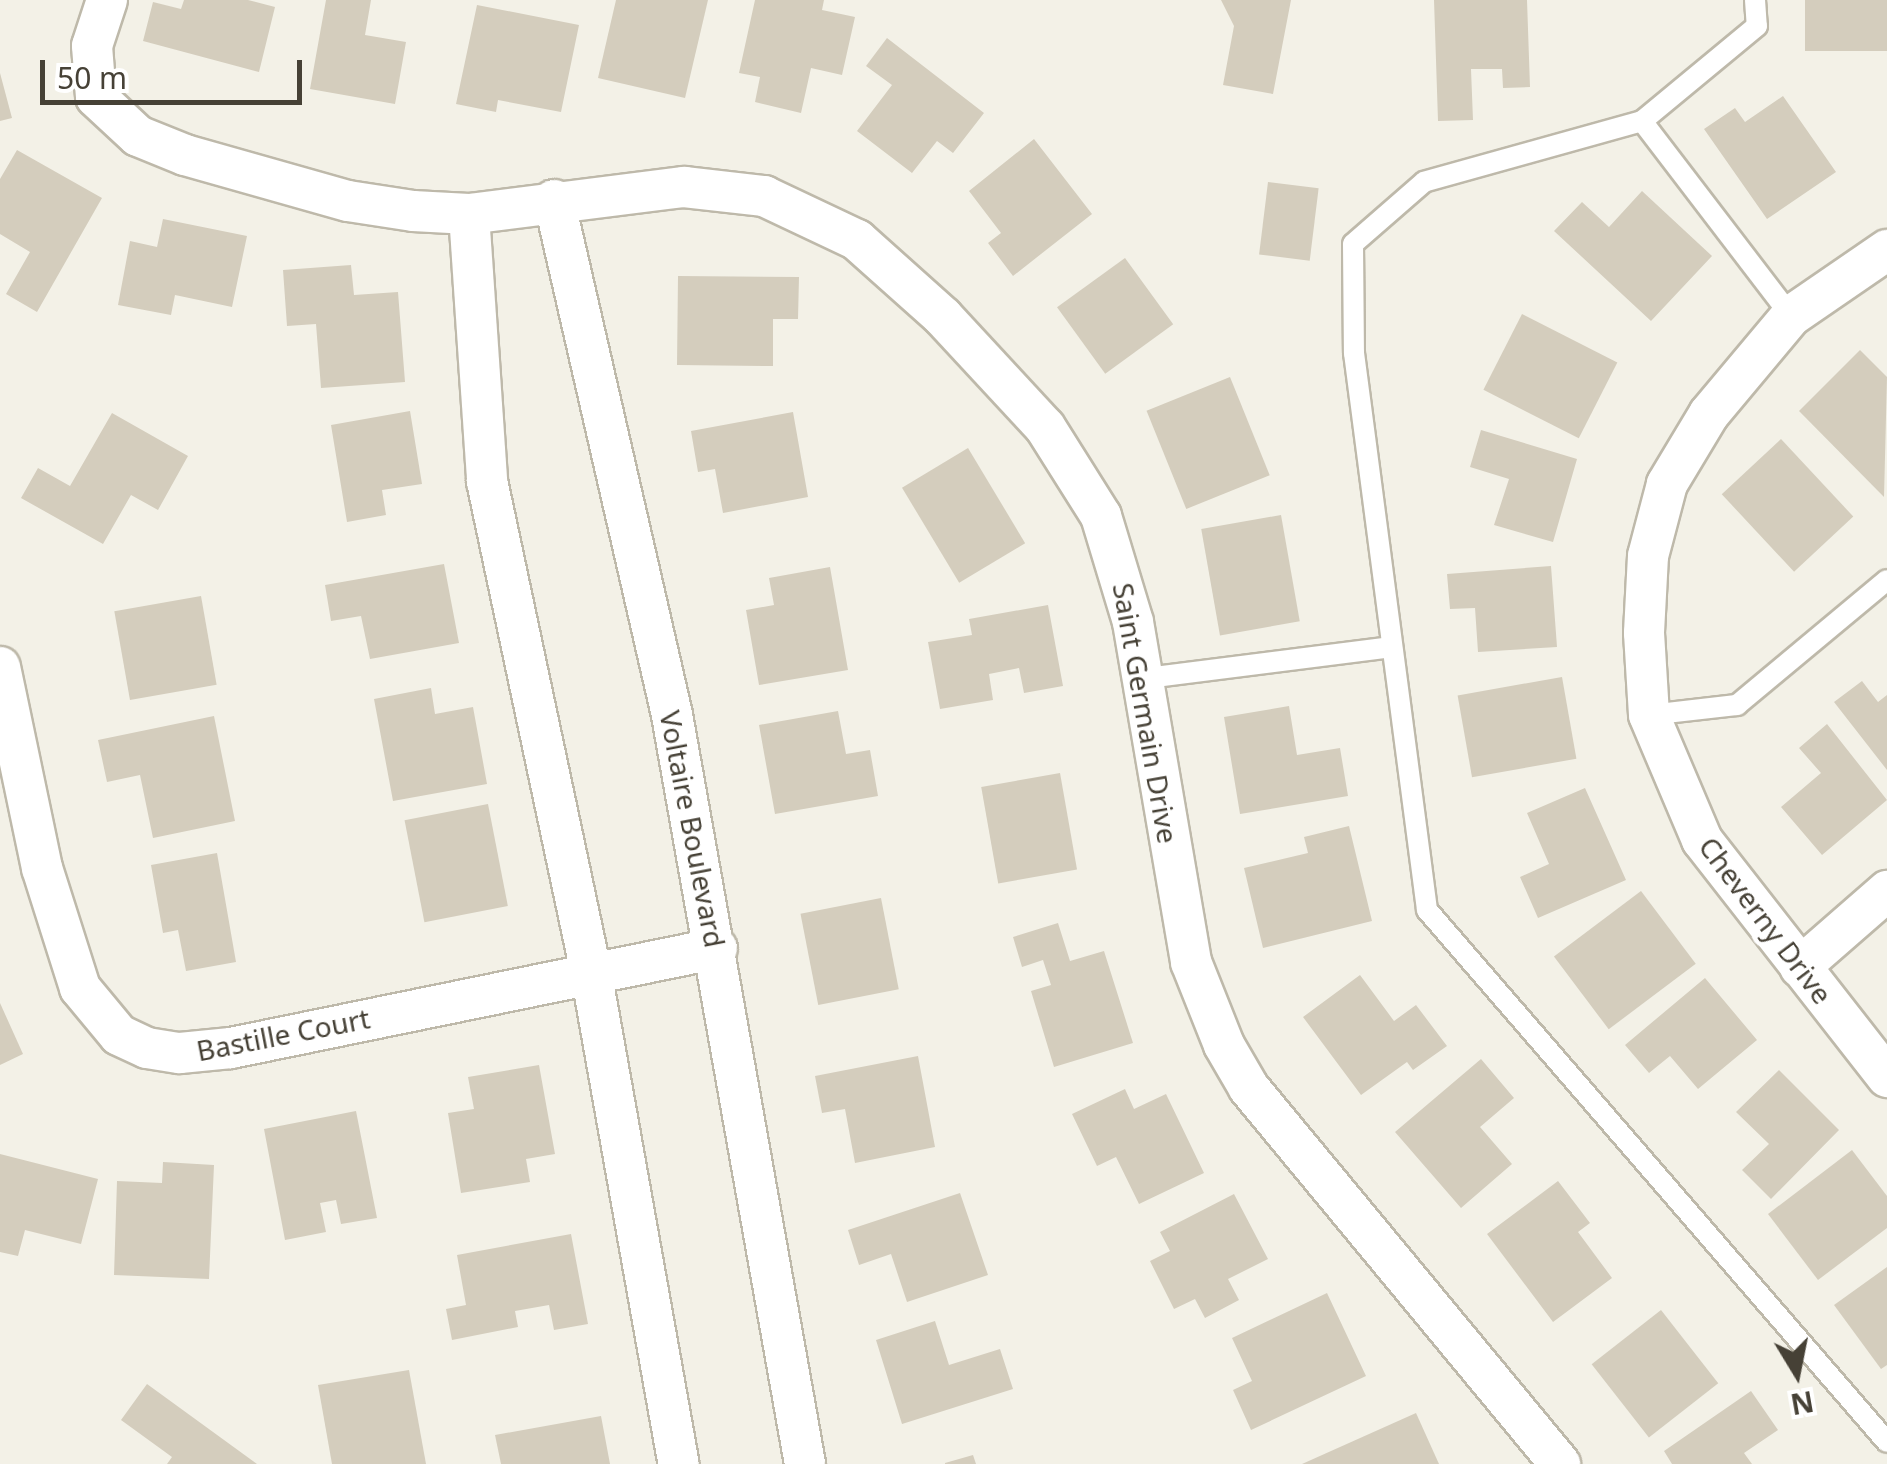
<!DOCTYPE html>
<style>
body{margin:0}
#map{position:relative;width:1887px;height:1464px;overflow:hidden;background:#f3f1e7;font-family:"Noto Sans",sans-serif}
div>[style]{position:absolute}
.building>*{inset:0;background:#d4cdbd;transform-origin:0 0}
.roads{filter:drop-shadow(2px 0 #beb9aa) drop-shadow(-2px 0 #beb9aa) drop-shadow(0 2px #beb9aa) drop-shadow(0 -2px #beb9aa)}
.service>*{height:20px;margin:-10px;padding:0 10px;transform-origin:10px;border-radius:10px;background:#fff}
.minor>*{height:40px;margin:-20px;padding:0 20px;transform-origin:20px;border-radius:20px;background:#fff}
span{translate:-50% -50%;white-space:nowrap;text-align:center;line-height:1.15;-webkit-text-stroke:9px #fff;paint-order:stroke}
.street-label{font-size:28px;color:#464136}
.north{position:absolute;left:1747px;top:1324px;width:100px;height:100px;-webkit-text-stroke:8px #fff;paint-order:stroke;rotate:170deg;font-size:28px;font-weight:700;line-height:40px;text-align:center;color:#464136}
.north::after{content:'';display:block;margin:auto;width:35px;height:45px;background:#464136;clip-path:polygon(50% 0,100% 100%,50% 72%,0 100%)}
.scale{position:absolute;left:40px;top:60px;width:262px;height:45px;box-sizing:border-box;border:5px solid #464136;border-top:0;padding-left:12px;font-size:30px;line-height:35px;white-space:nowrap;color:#464136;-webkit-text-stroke:8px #fff;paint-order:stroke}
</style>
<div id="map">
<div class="building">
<i style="clip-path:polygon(184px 0,248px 0,275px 7px,259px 72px,143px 41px,153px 2px,181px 9px)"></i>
<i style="clip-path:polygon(326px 0,371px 0,365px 35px,406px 42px,395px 104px,310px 89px)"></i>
<i style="clip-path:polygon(616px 0,708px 0,685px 98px,598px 78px)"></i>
<i style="clip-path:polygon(755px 0,824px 0,822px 10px,855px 17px,842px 75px,811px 68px,801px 113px,755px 102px,760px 77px,739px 73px)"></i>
<i style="clip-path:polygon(1221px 0,1291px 0,1273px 94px,1223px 85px,1234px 26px)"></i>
<i style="clip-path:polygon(1434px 0,1527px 0,1530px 87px,1503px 88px,1502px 69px,1471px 69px,1473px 120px,1438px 121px)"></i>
<i style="left:1805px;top:0;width:82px;height:51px"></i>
<i style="clip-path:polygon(477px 5px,579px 25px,561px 112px,498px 100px,496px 112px,456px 104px)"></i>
<i style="clip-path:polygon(887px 38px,984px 113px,953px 153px,937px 141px,912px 173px,857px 131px,892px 85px,866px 66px)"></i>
<i style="clip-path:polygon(0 73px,12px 118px,0 121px)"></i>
<i style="clip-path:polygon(1783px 96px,1836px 172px,1767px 219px,1704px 129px,1735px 108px,1745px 122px)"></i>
<i style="clip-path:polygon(1034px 139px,1092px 214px,1013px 276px,988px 243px,1001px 233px,969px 191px)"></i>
<i style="clip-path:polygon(17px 150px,102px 198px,37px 312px,6px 294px,30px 252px,0 234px,0 179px)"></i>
<i style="left:1268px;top:182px;width:51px;height:73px;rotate:7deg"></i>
<i style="clip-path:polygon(1642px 191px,1712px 256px,1651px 321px,1554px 231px,1582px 202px,1609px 227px)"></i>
<i style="clip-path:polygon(163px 219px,247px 236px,232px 307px,175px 295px,171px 315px,118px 305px,130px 241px,157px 247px)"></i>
<i style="left:1125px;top:258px;width:82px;height:84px;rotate:54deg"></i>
<i style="clip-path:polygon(351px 265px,354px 295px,398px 292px,405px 382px,321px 388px,316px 324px,287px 326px,283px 270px)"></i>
<i style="clip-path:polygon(678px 276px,799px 277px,798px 319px,773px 319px,773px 366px,677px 365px)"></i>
<i style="left:1522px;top:314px;width:107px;height:85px;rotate:27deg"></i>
<i style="clip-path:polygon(1860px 350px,1887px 377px,1884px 497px,1799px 411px)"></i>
<i style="left:1230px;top:377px;width:106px;height:90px;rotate:68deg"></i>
<i style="clip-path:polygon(410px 411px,422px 484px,382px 490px,386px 515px,347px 522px,331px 425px)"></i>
<i style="clip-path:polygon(793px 412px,808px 497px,723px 513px,715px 469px,698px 472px,691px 431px)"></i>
<i style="clip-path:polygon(112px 413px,188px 456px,158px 510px,131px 495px,103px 544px,21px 498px,38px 468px,70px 486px)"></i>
<i style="clip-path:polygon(1481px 430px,1577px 459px,1553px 542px,1494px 525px,1509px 479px,1470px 467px)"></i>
<i style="left:1781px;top:439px;width:106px;height:81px;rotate:47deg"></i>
<i style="left:968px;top:448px;width:111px;height:77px;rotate:59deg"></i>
<i style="left:1281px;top:515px;width:108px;height:81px;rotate:80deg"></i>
<i style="clip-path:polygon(444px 564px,459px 643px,370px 659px,361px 616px,331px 621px,325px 585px)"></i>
<i style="clip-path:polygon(1551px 566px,1557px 647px,1478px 652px,1475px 608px,1450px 609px,1447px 574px)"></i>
<i style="clip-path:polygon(830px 567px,848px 670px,759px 685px,746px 610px,774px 605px,769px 578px)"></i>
<i style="left:201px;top:596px;width:90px;height:88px;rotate:80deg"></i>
<i style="clip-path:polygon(1048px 605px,1063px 686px,1024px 693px,1019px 668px,989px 674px,993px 700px,940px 709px,928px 642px,972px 635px,969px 619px)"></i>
<i style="left:1562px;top:677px;width:83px;height:106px;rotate:80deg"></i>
<i style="clip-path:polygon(1862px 681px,1878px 702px,1887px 695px,1887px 770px,1834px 702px)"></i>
<i style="clip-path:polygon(431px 688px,435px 714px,473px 707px,487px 784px,393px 801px,374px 699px)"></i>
<i style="clip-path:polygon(1289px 706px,1297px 755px,1340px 748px,1348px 796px,1240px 814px,1224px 717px)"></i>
<i style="clip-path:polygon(838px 711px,846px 754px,870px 750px,878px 796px,775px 814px,759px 725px)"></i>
<i style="clip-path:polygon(214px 716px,235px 821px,153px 838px,140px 775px,107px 782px,98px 740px)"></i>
<i style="clip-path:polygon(1827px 724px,1887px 800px,1822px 855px,1781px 807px,1821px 773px,1799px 748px)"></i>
<i style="left:1060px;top:773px;width:98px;height:80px;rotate:80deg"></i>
<i style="clip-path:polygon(1585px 788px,1626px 880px,1538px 918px,1520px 877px,1549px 864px,1527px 813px)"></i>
<i style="left:488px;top:804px;width:104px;height:85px;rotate:79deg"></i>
<i style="clip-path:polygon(1349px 826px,1372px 921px,1263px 948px,1244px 868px,1308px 853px,1304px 837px)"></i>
<i style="clip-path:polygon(217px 853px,236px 962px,186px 971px,178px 930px,163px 933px,151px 865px)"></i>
<i style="left:1641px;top:891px;width:91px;height:109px;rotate:53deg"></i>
<i style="left:881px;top:898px;width:93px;height:82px;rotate:79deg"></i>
<i style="clip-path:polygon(1058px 923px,1070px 961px,1104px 951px,1133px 1043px,1054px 1067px,1031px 991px,1051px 985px,1043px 960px,1022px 967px,1013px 937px)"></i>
<i style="clip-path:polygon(1360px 975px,1394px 1021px,1416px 1005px,1447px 1046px,1413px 1070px,1407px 1062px,1361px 1095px,1303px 1017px)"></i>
<i style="clip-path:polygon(1705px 978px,1757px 1040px,1698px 1089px,1670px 1056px,1649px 1073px,1625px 1045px)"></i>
<i style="clip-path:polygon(0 1003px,23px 1054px,0 1065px)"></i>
<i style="clip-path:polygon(918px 1056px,935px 1147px,855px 1163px,845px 1109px,822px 1113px,815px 1076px)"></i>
<i style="clip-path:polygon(1481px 1059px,1514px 1098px,1480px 1127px,1512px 1164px,1461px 1208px,1395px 1132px)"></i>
<i style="clip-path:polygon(539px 1065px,555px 1154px,526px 1159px,530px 1182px,461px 1193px,448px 1113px,474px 1109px,468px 1077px)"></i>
<i style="clip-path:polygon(1779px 1070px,1839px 1130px,1771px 1199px,1742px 1170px,1769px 1144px,1736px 1112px)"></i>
<i style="clip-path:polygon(1125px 1089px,1134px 1109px,1166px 1094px,1204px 1173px,1139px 1204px,1116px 1157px,1097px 1166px,1072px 1114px)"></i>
<i style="clip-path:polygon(356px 1111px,377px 1218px,341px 1224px,336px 1200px,320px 1203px,326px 1232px,285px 1240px,264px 1129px)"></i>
<i style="clip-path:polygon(1852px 1150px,1887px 1196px,1887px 1228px,1818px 1280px,1768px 1214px)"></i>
<i style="clip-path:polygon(0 1154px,98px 1179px,81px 1244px,25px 1230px,18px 1256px,0 1252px)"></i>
<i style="clip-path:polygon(163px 1162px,214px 1165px,209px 1279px,114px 1275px,117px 1181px,162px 1183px)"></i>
<i style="clip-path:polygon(1558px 1181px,1590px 1223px,1578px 1232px,1612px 1278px,1553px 1322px,1487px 1234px)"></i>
<i style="clip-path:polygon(960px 1193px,988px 1275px,907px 1302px,891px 1254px,859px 1265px,848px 1230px)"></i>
<i style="clip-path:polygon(1234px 1194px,1268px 1259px,1228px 1279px,1239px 1300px,1205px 1318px,1195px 1299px,1174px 1309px,1150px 1261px,1170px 1251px,1160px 1232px)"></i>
<i style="clip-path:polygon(571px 1234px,588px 1324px,554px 1330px,549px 1305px,515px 1311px,518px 1327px,452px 1340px,446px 1309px,466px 1305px,457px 1255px)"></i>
<i style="clip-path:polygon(1887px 1267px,1887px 1365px,1881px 1369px,1834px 1305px)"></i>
<i style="clip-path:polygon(1327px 1293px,1366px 1376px,1251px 1430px,1233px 1390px,1252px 1381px,1232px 1338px)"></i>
<i style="left:1661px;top:1310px;width:93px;height:88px;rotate:52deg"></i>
<i style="clip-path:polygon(935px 1321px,949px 1365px,1000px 1349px,1013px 1389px,902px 1424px,876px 1340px)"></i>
<i style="clip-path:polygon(409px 1370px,426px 1464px,332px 1464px,318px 1385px)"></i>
<i style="clip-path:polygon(147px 1384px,257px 1464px,167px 1464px,172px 1457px,121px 1420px)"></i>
<i style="clip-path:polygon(1751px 1391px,1778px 1430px,1744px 1453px,1752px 1464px,1672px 1464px,1664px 1451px)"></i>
<i style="clip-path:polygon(1416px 1413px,1439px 1464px,1302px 1464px)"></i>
<i style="clip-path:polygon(601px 1416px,610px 1464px,501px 1464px,495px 1435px)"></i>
<i style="clip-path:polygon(973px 1455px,976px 1464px,945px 1464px,945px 1463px)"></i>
</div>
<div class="roads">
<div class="service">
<i style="left:1755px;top:0;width:26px;rotate:86deg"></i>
<i style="left:1757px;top:26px;width:149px;rotate:140.4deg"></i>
<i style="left:1642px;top:121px;width:226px;rotate:164.4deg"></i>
<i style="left:1424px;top:182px;width:94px;rotate:138.9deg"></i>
<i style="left:1353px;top:244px;width:109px;rotate:89.5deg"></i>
<i style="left:1354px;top:353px;width:562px;rotate:82.53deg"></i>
<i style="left:1427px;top:910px;width:703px;rotate:49.15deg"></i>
<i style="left:1642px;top:121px;width:245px;rotate:52.6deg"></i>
<i style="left:1139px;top:679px;width:255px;rotate:-7.2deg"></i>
<i style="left:1649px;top:715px;width:89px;rotate:-6.5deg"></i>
<i style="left:1737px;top:705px;width:195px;rotate:-39.8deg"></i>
</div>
<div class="minor">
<i style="left:107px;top:0;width:48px;rotate:108.1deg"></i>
<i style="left:92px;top:46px;width:51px;rotate:85.5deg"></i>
<i style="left:96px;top:97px;width:57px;rotate:42.9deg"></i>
<i style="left:138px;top:136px;width:51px;rotate:22deg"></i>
<i style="left:185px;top:155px;width:169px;rotate:15.8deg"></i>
<i style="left:348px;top:201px;width:66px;rotate:8.7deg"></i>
<i style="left:413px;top:211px;width:56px;rotate:3.1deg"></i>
<i style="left:469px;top:214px;width:217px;rotate:-7.2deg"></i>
<i style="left:684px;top:187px;width:81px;rotate:6.4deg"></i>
<i style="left:764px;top:196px;width:103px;rotate:25.3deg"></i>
<i style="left:857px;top:240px;width:115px;rotate:41.8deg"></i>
<i style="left:943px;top:317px;width:150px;rotate:47.2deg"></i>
<i style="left:1045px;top:427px;width:105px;rotate:57.8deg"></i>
<i style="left:1101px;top:516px;width:111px;rotate:73.2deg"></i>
<i style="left:1133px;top:622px;width:345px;rotate:80.3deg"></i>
<i style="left:1191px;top:962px;width:89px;rotate:68.3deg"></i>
<i style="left:1224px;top:1045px;width:50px;rotate:59.8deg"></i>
<i style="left:1249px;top:1088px;width:488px;rotate:50.4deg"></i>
<i style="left:554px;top:200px;width:528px;rotate:77.09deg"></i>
<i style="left:672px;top:715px;width:761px;rotate:79.93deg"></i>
<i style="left:469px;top:214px;width:268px;rotate:86.1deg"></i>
<i style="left:487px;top:481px;width:502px;rotate:78.04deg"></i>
<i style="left:591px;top:972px;width:500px;rotate:79.9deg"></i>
<i style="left:1887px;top:250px;width:116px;rotate:145.5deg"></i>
<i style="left:1791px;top:316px;width:128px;rotate:129.9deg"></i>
<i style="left:1709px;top:414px;width:82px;rotate:121deg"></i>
<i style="left:1667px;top:484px;width:74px;rotate:104.8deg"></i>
<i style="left:1648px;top:556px;width:77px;rotate:93deg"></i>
<i style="left:1644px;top:633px;width:82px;rotate:86.5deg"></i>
<i style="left:1649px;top:715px;width:136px;rotate:67deg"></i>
<i style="left:1702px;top:840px;width:301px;rotate:52deg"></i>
<i style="left:0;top:667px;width:205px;rotate:78.2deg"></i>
<i style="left:42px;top:868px;width:126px;rotate:72.4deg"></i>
<i style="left:80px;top:988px;width:61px;rotate:50.3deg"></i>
<i style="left:119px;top:1035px;width:31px;rotate:25deg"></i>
<i style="left:147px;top:1048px;width:33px;rotate:9deg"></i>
<i style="left:180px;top:1053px;width:51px;rotate:-5.6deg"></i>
<i style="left:231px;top:1048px;width:496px;rotate:-11.6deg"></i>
<i style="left:1800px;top:967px;width:116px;rotate:-41.1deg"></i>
</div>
</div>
<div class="street-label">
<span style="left:1146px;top:713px;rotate:80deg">Saint Germain Drive</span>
<span style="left:693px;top:829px;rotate:79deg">Voltaire Boulevard</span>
<span style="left:1766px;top:920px;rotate:53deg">Cheverny Drive</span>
<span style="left:283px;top:1034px;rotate:-11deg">Bastille Court</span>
</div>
<div class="north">N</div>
<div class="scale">50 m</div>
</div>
